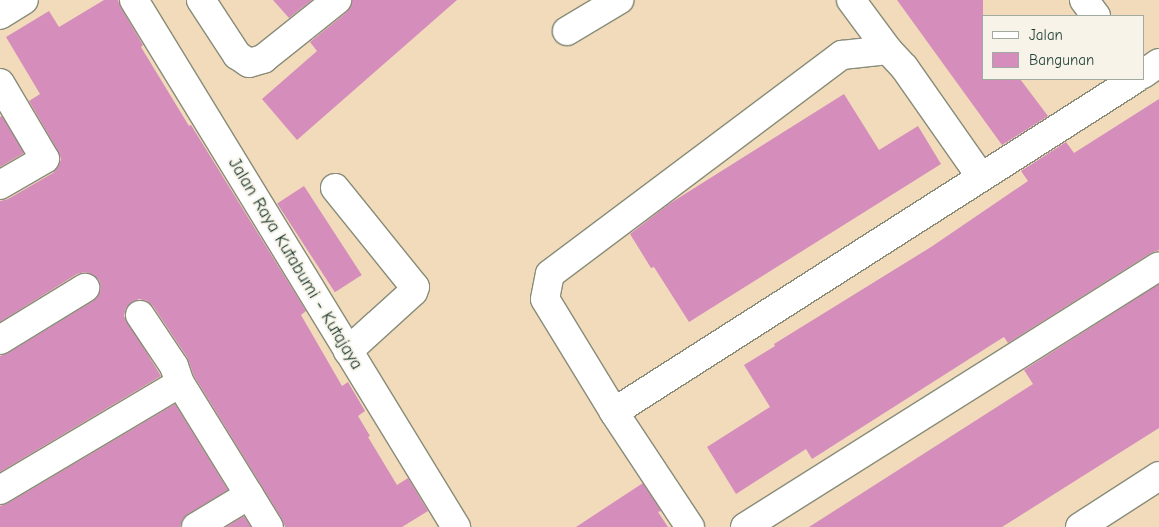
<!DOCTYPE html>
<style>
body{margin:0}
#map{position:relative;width:1159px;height:527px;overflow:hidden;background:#f1dbbb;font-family:"Comic Neue",sans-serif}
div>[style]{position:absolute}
.building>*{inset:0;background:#d58dbb;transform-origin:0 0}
.roads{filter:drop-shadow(1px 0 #888c78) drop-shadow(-1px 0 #888c78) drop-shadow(0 1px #888c78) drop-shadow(0 -1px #888c78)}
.minor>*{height:28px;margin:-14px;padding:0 14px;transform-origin:14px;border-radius:14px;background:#fff}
span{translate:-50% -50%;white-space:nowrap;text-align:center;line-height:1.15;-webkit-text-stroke:4px #f7f3e8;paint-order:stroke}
.street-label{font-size:18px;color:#1f3d34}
.legend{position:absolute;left:982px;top:15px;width:162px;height:65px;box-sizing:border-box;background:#f7f3e8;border:1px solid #a1aaa0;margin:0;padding:6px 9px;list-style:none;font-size:15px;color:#1f3d34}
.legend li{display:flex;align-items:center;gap:10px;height:25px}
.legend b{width:25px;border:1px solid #a1aaa0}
</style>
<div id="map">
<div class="building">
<i style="clip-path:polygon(104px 0,118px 0,121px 8px,143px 45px,141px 47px,189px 126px,191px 125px,306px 311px,301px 315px,342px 386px,348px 382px,365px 411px,358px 416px,370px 436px,368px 437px,397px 485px,408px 478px,428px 511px,402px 527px,285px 527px,282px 519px,194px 376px,187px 357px,153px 306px,147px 301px,139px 299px,132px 302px,126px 308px,124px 316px,161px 376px,0 472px,0 356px,8px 353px,93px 301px,98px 296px,101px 288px,99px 280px,93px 275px,85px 272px,77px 274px,0 322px,0 201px,8px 199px,53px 173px,58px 167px,61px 159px,58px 151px,29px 101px,40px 94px,6px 37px,49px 11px,59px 27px)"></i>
<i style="clip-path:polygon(273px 0,312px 0,289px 18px)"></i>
<i style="clip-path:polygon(352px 0,457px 0,297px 140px,262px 99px,317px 51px,310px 42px,347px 12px)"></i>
<i style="clip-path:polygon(897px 0,983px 0,983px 79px,1020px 79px,1048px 116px,1002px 145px)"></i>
<i style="clip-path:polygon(844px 94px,879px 150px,918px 126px,941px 164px,689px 322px,654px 267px,651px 268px,630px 234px,669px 204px)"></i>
<i style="clip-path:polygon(1159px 99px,1159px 250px,1151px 253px,1008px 343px,1004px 337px,999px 340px,812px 459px,806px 449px,736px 494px,707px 447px,770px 407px,744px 365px,775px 346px,774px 344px,931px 247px,1028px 181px,1021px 171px,1066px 142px,1074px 153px)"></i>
<i style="clip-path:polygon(2px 116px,24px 153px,0 167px,0 117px)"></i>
<i style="left:304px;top:186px;width:106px;height:32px;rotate:57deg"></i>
<i style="clip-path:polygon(1159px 284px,1159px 428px,1002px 527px,809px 527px,1033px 384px,1024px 370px)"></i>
<i style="clip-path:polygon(175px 404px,228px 490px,188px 514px,182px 520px,180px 527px,0 527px,0 506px,8px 503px)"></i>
<i style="clip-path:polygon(643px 483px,661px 511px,658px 512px,668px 527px,576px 527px)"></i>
<i style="clip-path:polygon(244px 516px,251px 527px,226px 527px)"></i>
</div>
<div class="roads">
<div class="minor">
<i style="left:134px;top:0;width:618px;rotate:58.57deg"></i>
<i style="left:201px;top:0;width:66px;rotate:56.8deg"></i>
<i style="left:237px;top:55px;width:14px;rotate:34deg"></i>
<i style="left:249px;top:63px;width:15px;rotate:-16deg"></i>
<i style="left:263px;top:59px;width:95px;rotate:-38.6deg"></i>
<i style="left:851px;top:0;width:62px;rotate:53.5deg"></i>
<i style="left:1084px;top:0;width:20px;rotate:53deg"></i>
<i style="left:0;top:15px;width:28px;rotate:-32deg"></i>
<i style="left:567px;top:31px;width:61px;rotate:-30.8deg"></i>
<i style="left:1143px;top:74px;width:19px;rotate:-35deg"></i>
<i style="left:0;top:83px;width:88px;rotate:59.4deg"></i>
<i style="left:45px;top:159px;width:52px;rotate:150deg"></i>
<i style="left:335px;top:188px;width:127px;rotate:51.1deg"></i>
<i style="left:415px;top:287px;width:5px;rotate:112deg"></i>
<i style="left:413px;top:292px;width:88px;rotate:137.8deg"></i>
<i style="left:140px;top:315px;width:61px;rotate:56.3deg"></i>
<i style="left:174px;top:366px;width:18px;rotate:71deg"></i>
<i style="left:180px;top:383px;width:169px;rotate:58.3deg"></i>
<i style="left:0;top:340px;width:100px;rotate:-31.5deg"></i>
<i style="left:614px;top:412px;width:618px;rotate:-32.58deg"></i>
<i style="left:0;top:490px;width:209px;rotate:-30.7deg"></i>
<i style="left:196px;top:527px;width:62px;rotate:-31.1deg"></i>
<i style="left:690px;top:527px;width:138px;rotate:-123.5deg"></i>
<i style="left:614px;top:412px;width:132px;rotate:-121.4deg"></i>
<i style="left:545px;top:299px;width:25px;rotate:-79deg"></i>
<i style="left:550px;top:274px;width:365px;rotate:-36.9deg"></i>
<i style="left:842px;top:55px;width:46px;rotate:-6.2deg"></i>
<i style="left:888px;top:50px;width:23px;rotate:47deg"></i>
<i style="left:904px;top:67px;width:134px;rotate:55deg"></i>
<i style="left:745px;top:527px;width:489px;rotate:-32.2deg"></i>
<i style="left:1080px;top:527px;width:94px;rotate:-32.8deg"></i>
</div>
</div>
<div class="street-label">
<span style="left:295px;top:264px;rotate:59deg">Jalan Raya Kutabumi - Kutajaya</span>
</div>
<ul class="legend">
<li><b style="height:6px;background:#fff"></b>Jalan</li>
<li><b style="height:14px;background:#d58dbb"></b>Bangunan</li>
</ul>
</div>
